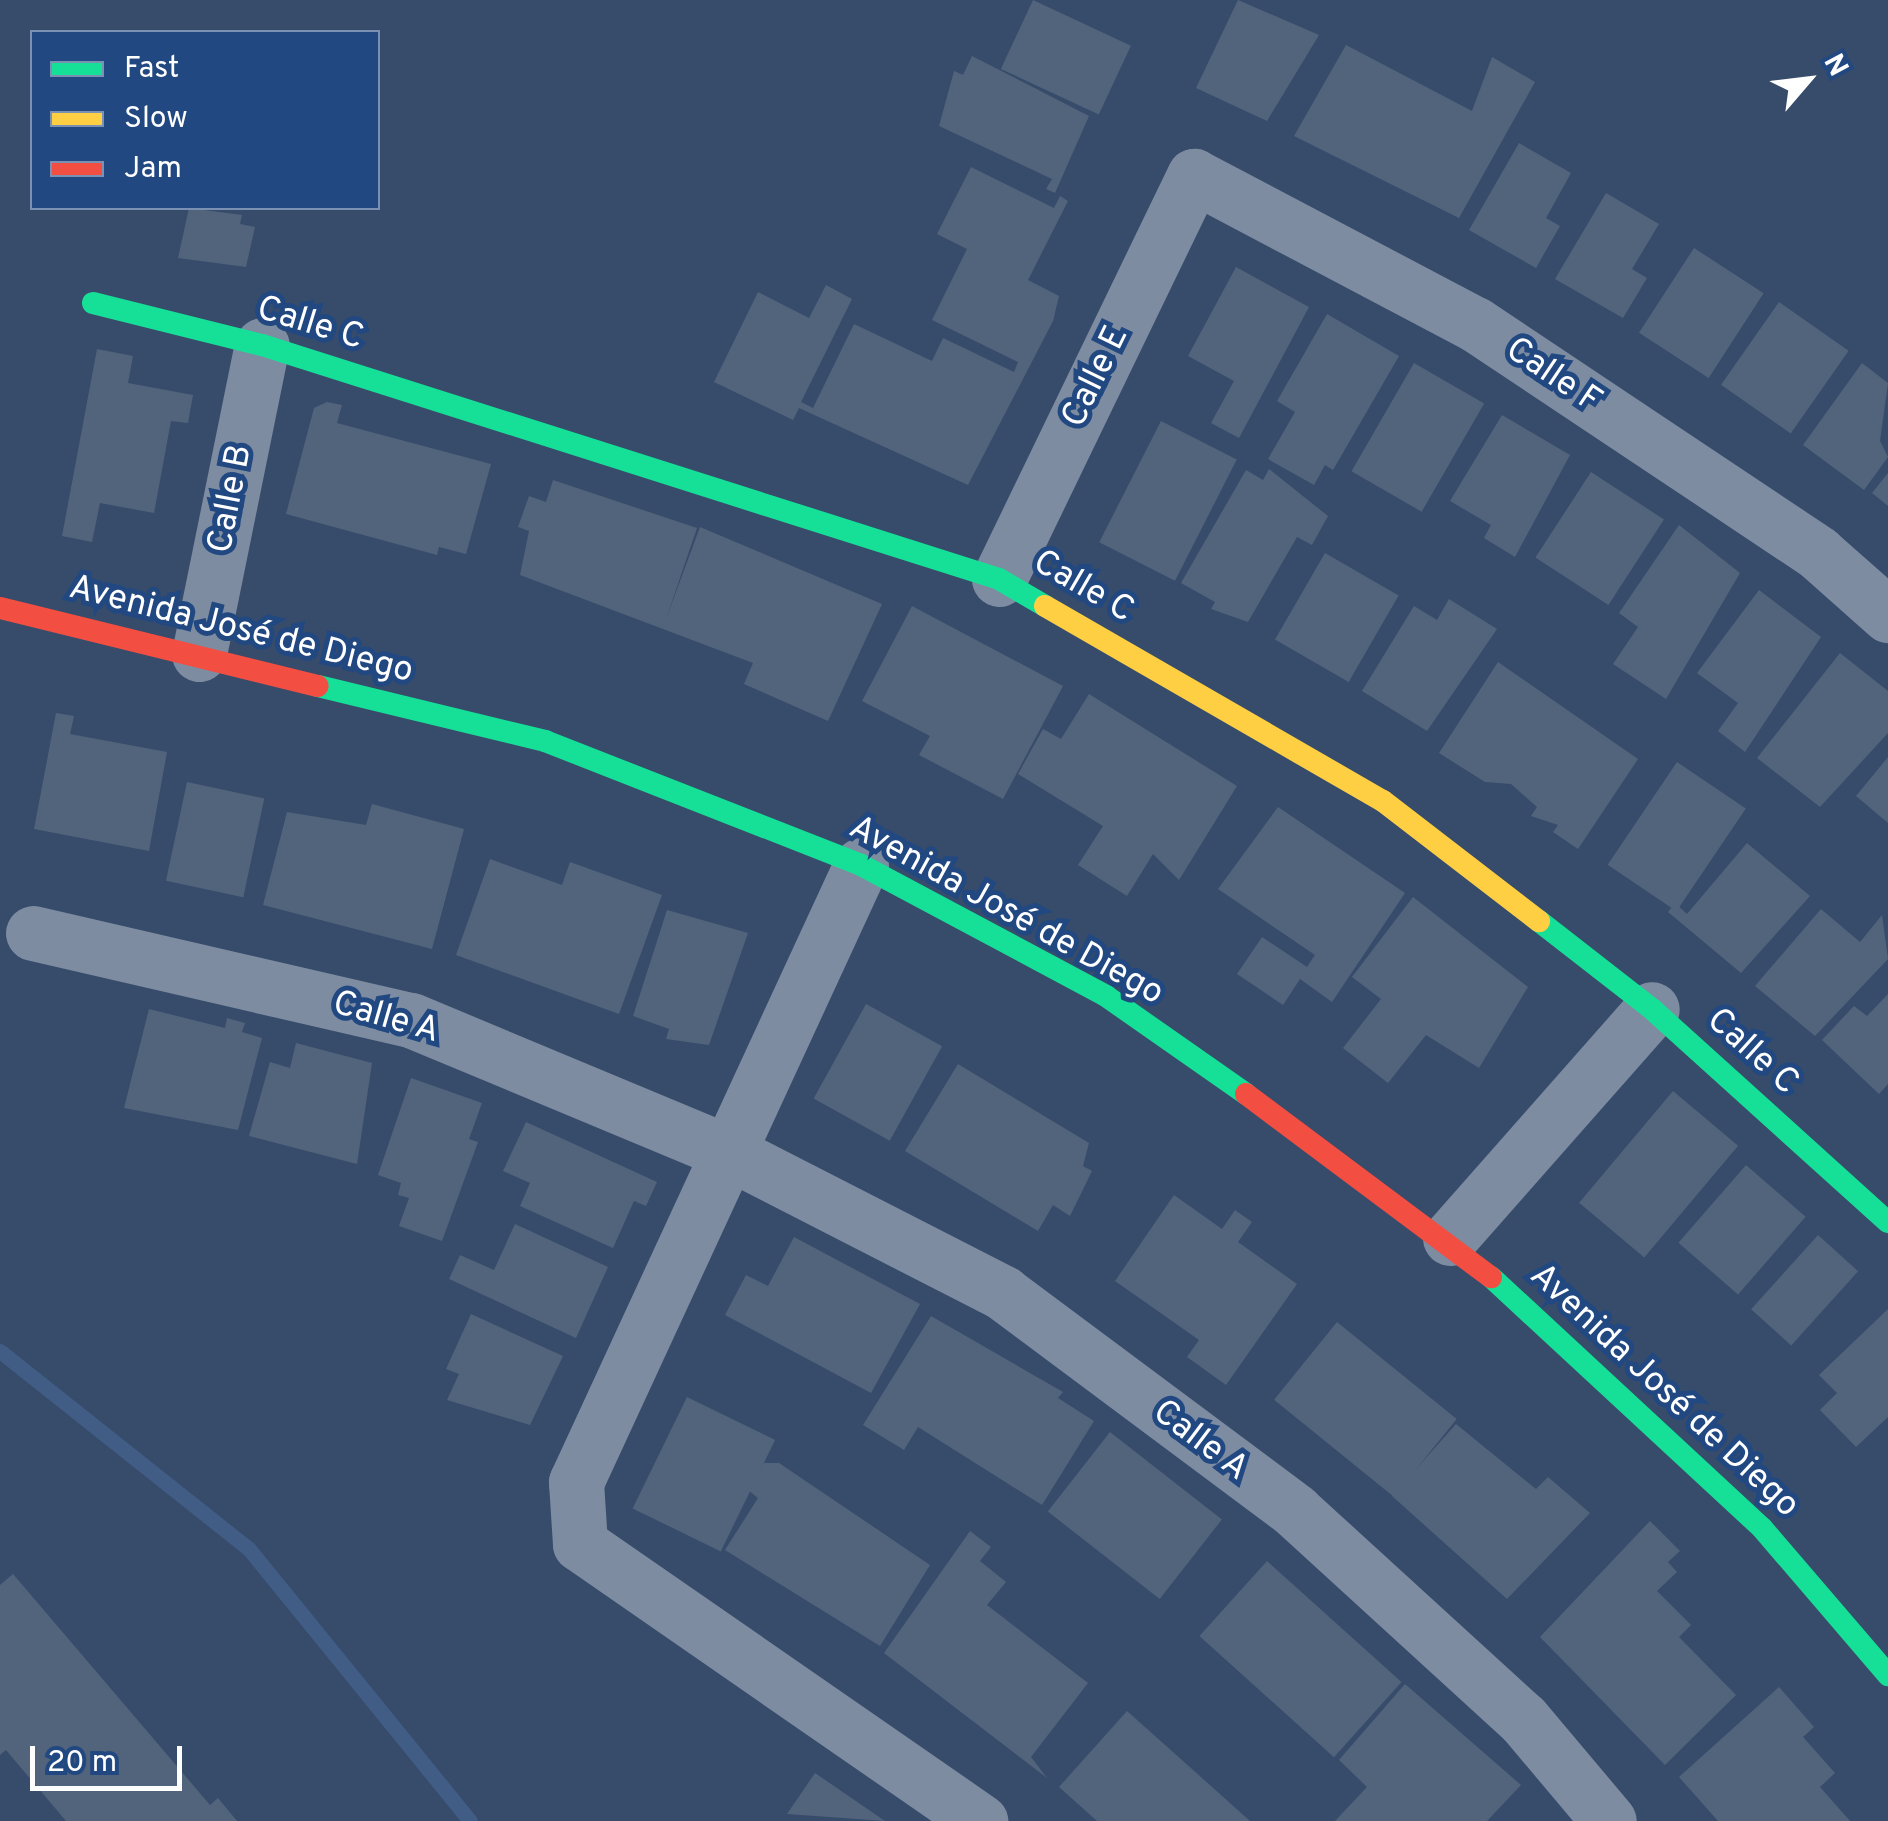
<!DOCTYPE html>
<meta charset="utf-8">
<style>
body{margin:0}
#map{position:relative;width:1888px;height:1821px;overflow:hidden;background:#374c6b;font-family:Overpass,sans-serif}
div>[style]{position:absolute}
.stream>*{height:15px;margin:-7.5px;padding:0 7.5px;transform-origin:7.5px;border-radius:7.5px;background:#415d85}
.building>*{inset:0;background:#52647c;transform-origin:0 0}
.street>*{height:55px;margin:-27.5px;padding:0 27.5px;transform-origin:27.5px;border-radius:27.5px;background:#7d8ca1}
.fast>*{height:22px;margin:-11px;padding:0 11px;transform-origin:11px;border-radius:11px;background:#16e098}
.slow>*{height:22px;margin:-11px;padding:0 11px;transform-origin:11px;border-radius:11px;background:#ffcf43}
.jam>*{height:22px;margin:-11px;padding:0 11px;transform-origin:11px;border-radius:11px;background:#f24e42}
span{translate:-50% -50%;white-space:nowrap;text-align:center;line-height:1.15;-webkit-text-stroke:10px #214881;paint-order:stroke}
.street-label{font-size:35px;color:#fff}
.legend{position:absolute;left:30px;top:30px;width:350px;height:180px;box-sizing:border-box;background:#214881;border:2px solid #7a91b3;margin:0;padding:12px 18px;list-style:none;font-size:30px;color:#fff}
.legend li{display:flex;align-items:center;gap:20px;height:50px}
.legend b{width:50px;border:2px solid #7a91b3}
.north{position:absolute;left:1758px;top:30px;width:100px;height:100px;-webkit-text-stroke:8px #214881;paint-order:stroke;rotate:62deg;font-size:28px;font-weight:700;line-height:40px;text-align:center;color:#fff}
.north::after{content:'';display:block;margin:auto;width:35px;height:45px;background:#fff;clip-path:polygon(50% 0,100% 100%,50% 72%,0 100%)}
.scale{position:absolute;left:30px;top:1746px;width:152px;height:45px;box-sizing:border-box;border:5px solid #fff;border-top:0;padding-left:12px;font-size:30px;line-height:35px;white-space:nowrap;color:#fff;-webkit-text-stroke:8px #214881;paint-order:stroke}
</style>
<div id="map">
<div class="stream">
<i style="left:0;top:1351px;width:318px;rotate:38.5deg"></i>
<i style="left:249px;top:1549px;width:350px;rotate:50.9deg"></i>
</div>
<div class="building">
<i style="left:1033px;top:0;width:108px;height:76px;rotate:25deg"></i>
<i style="clip-path:polygon(1238px 0,1319px 35px,1267px 121px,1196px 88px)"></i>
<i style="clip-path:polygon(1346px 45px,1472px 111px,1492px 57px,1535px 82px,1459px 218px,1294px 136px)"></i>
<i style="clip-path:polygon(972px 56px,1089px 116px,1055px 193px,1046px 189px,1052px 179px,939px 126px,954px 71px,963px 75px)"></i>
<i style="clip-path:polygon(1519px 143px,1571px 173px,1546px 218px,1560px 226px,1536px 268px,1469px 230px)"></i>
<i style="clip-path:polygon(971px 167px,1054px 208px,1060px 196px,1068px 201px,1028px 280px,1059px 296px,1053px 321px,968px 485px,799px 408px,793px 420px,714px 382px,758px 292px,809px 318px,826px 285px,852px 299px,801px 402px,813px 408px,854px 324px,932px 361px,943px 338px,1014px 372px,1018px 362px,932px 320px,967px 249px,937px 234px)"></i>
<i style="clip-path:polygon(1606px 193px,1659px 224px,1632px 269px,1647px 278px,1623px 318px,1555px 279px)"></i>
<i style="clip-path:polygon(189px 208px,242px 215px,240px 224px,255px 227px,246px 267px,178px 258px)"></i>
<i style="left:1694px;top:248px;width:83px;height:101px;rotate:33deg"></i>
<i style="clip-path:polygon(1236px 267px,1309px 307px,1239px 438px,1211px 423px,1234px 381px,1188px 356px)"></i>
<i style="left:1779px;top:302px;width:85px;height:101px;rotate:35deg"></i>
<i style="clip-path:polygon(1327px 314px,1399px 356px,1333px 470px,1325px 465px,1314px 485px,1268px 459px,1295px 412px,1277px 401px)"></i>
<i style="clip-path:polygon(97px 349px,133px 356px,128px 383px,193px 395px,188px 423px,171px 421px,154px 513px,100px 503px,92px 542px,62px 536px)"></i>
<i style="left:1414px;top:363px;width:81px;height:125px;rotate:30deg"></i>
<i style="clip-path:polygon(1862px 363px,1888px 383px,1880px 441px,1888px 457px,1864px 490px,1803px 445px)"></i>
<i style="clip-path:polygon(327px 402px,342px 405px,337px 423px,491px 464px,466px 554px,439px 547px,437px 555px,286px 514px,314px 408px)"></i>
<i style="clip-path:polygon(1502px 415px,1570px 455px,1515px 557px,1484px 538px,1491px 525px,1450px 501px)"></i>
<i style="left:1161px;top:421px;width:85px;height:136px;rotate:27deg"></i>
<i style="clip-path:polygon(1269px 469px,1328px 516px,1312px 545px,1297px 537px,1248px 622px,1211px 609px,1215px 602px,1181px 583px,1246px 470px,1263px 480px)"></i>
<i style="left:1591px;top:472px;width:87px;height:102px;rotate:33deg"></i>
<i style="clip-path:polygon(1888px 473px,1888px 506px,1872px 493px)"></i>
<i style="clip-path:polygon(553px 480px,697px 528px,666px 619px,700px 527px,882px 604px,828px 721px,744px 684px,753px 663px,520px 575px,529px 531px,518px 527px,529px 496px,546px 502px)"></i>
<i style="clip-path:polygon(1679px 525px,1740px 573px,1666px 699px,1613px 664px,1638px 627px,1619px 613px)"></i>
<i style="left:1325px;top:553px;width:85px;height:100px;rotate:30deg"></i>
<i style="clip-path:polygon(1759px 590px,1821px 637px,1745px 752px,1718px 731px,1738px 703px,1697px 673px)"></i>
<i style="clip-path:polygon(1449px 599px,1497px 629px,1427px 731px,1362px 691px,1414px 606px,1437px 620px)"></i>
<i style="clip-path:polygon(912px 606px,1063px 686px,1003px 799px,919px 755px,930px 736px,862px 701px)"></i>
<i style="clip-path:polygon(1840px 653px,1888px 691px,1888px 733px,1820px 807px,1757px 758px)"></i>
<i style="clip-path:polygon(1498px 662px,1638px 759px,1578px 849px,1553px 832px,1558px 825px,1531px 816px,1537px 807px,1511px 784px,1485px 782px,1439px 753px)"></i>
<i style="clip-path:polygon(1089px 694px,1237px 786px,1179px 880px,1153px 854px,1127px 896px,1078px 865px,1103px 826px,1018px 774px,1043px 729px,1061px 739px)"></i>
<i style="clip-path:polygon(56px 713px,74px 716px,70px 734px,167px 752px,149px 851px,34px 829px)"></i>
<i style="clip-path:polygon(1888px 757px,1888px 823px,1856px 796px)"></i>
<i style="left:1677px;top:762px;width:83px;height:124px;rotate:34deg"></i>
<i style="left:187px;top:782px;width:79px;height:101px;rotate:12deg"></i>
<i style="clip-path:polygon(372px 804px,464px 829px,432px 949px,263px 905px,287px 812px,366px 825px)"></i>
<i style="clip-path:polygon(1278px 807px,1405px 893px,1332px 1002px,1300px 979px,1283px 1005px,1237px 974px,1262px 937px,1307px 967px,1315px 955px,1218px 889px)"></i>
<i style="clip-path:polygon(1747px 843px,1810px 896px,1741px 973px,1668px 912px,1675px 903px,1687px 914px)"></i>
<i style="clip-path:polygon(490px 859px,562px 885px,570px 862px,662px 895px,619px 1014px,456px 955px)"></i>
<i style="clip-path:polygon(1413px 897px,1528px 987px,1479px 1068px,1426px 1035px,1388px 1083px,1343px 1048px,1381px 999px,1352px 977px)"></i>
<i style="clip-path:polygon(1821px 909px,1860px 942px,1882px 915px,1888px 959px,1815px 1036px,1755px 986px)"></i>
<i style="clip-path:polygon(667px 910px,748px 933px,709px 1045px,666px 1039px,669px 1029px,633px 1016px)"></i>
<i style="clip-path:polygon(1888px 994px,1888px 1084px,1879px 1094px,1822px 1040px,1854px 1006px,1867px 1016px)"></i>
<i style="left:866px;top:1004px;width:87px;height:108px;rotate:29deg"></i>
<i style="clip-path:polygon(149px 1009px,225px 1028px,227px 1018px,245px 1023px,242px 1032px,262px 1038px,238px 1130px,124px 1108px)"></i>
<i style="clip-path:polygon(296px 1043px,372px 1063px,357px 1164px,249px 1136px,270px 1062px,290px 1068px)"></i>
<i style="clip-path:polygon(958px 1064px,1089px 1143px,1083px 1166px,1092px 1171px,1070px 1216px,1053px 1205px,1038px 1231px,905px 1151px)"></i>
<i style="clip-path:polygon(411px 1078px,482px 1103px,469px 1139px,478px 1142px,442px 1241px,399px 1226px,409px 1198px,398px 1195px,401px 1183px,378px 1175px)"></i>
<i style="left:1673px;top:1091px;width:85px;height:146px;rotate:40deg"></i>
<i style="clip-path:polygon(526px 1122px,657px 1182px,646px 1206px,634px 1201px,613px 1248px,520px 1206px,530px 1183px,503px 1171px)"></i>
<i style="left:1746px;top:1165px;width:79px;height:103px;rotate:41deg"></i>
<i style="clip-path:polygon(1174px 1195px,1222px 1229px,1235px 1210px,1252px 1222px,1238px 1242px,1297px 1284px,1226px 1385px,1187px 1357px,1199px 1340px,1115px 1281px)"></i>
<i style="clip-path:polygon(515px 1224px,608px 1267px,576px 1338px,449px 1279px,460px 1255px,494px 1270px)"></i>
<i style="left:1818px;top:1235px;width:54px;height:100px;rotate:42deg"></i>
<i style="clip-path:polygon(794px 1237px,920px 1304px,871px 1393px,725px 1315px,746px 1275px,768px 1286px)"></i>
<i style="clip-path:polygon(1888px 1309px,1888px 1417px,1856px 1447px,1820px 1410px,1837px 1393px,1819px 1375px)"></i>
<i style="clip-path:polygon(471px 1314px,563px 1356px,530px 1425px,447px 1400px,459px 1374px,446px 1369px)"></i>
<i style="clip-path:polygon(931px 1316px,1063px 1392px,1058px 1398px,1094px 1421px,1042px 1505px,918px 1427px,904px 1450px,863px 1425px)"></i>
<i style="left:1337px;top:1322px;width:154px;height:100px;rotate:39deg"></i>
<i style="left:687px;top:1397px;width:98px;height:124px;rotate:26deg"></i>
<i style="clip-path:polygon(1456px 1424px,1536px 1489px,1548px 1477px,1590px 1513px,1507px 1599px,1392px 1496px)"></i>
<i style="left:1110px;top:1432px;width:142px;height:101px;rotate:38deg"></i>
<i style="clip-path:polygon(764px 1463px,779px 1463px,930px 1565px,880px 1646px,725px 1550px,758px 1498px,748px 1490px)"></i>
<i style="clip-path:polygon(1650px 1521px,1680px 1551px,1668px 1562px,1677px 1572px,1657px 1591px,1691px 1625px,1679px 1637px,1736px 1695px,1665px 1765px,1540px 1637px)"></i>
<i style="clip-path:polygon(970px 1531px,991px 1547px,980px 1561px,1006px 1582px,987px 1605px,1088px 1683px,1031px 1757px,1047px 1778px,884px 1653px)"></i>
<i style="left:1267px;top:1561px;width:181px;height:101px;rotate:42deg"></i>
<i style="clip-path:polygon(13px 1574px,210px 1805px,218px 1798px,237px 1821px,66px 1821px,6px 1750px,0 1755px,0 1585px)"></i>
<i style="clip-path:polygon(1405px 1684px,1521px 1785px,1487px 1821px,1335px 1821px,1367px 1787px,1339px 1760px)"></i>
<i style="clip-path:polygon(1779px 1687px,1814px 1727px,1803px 1737px,1835px 1773px,1820px 1787px,1850px 1821px,1718px 1821px,1679px 1777px)"></i>
<i style="clip-path:polygon(1127px 1711px,1192px 1769px,1250px 1821px,1097px 1821px,1059px 1787px)"></i>
<i style="clip-path:polygon(815px 1773px,885px 1821px,787px 1814px)"></i>
</div>
<div class="street">
<i style="left:999px;top:579px;width:448px;rotate:-64.2deg"></i>
<i style="left:1194px;top:176px;width:318px;rotate:27.8deg"></i>
<i style="left:1475px;top:324px;width:412px;rotate:33.7deg"></i>
<i style="left:1818px;top:553px;width:94px;rotate:41.5deg"></i>
<i style="left:199px;top:654px;width:315px;rotate:-78.5deg"></i>
<i style="left:861px;top:865px;width:680px;rotate:114.79deg"></i>
<i style="left:576px;top:1482px;width:62px;rotate:86.3deg"></i>
<i style="left:580px;top:1544px;width:487px;rotate:34.7deg"></i>
<i style="left:33px;top:933px;width:388px;rotate:13deg"></i>
<i style="left:411px;top:1020px;width:339px;rotate:22.6deg"></i>
<i style="left:724px;top:1150px;width:314px;rotate:27.1deg"></i>
<i style="left:1003px;top:1293px;width:364px;rotate:36.7deg"></i>
<i style="left:1295px;top:1511px;width:309px;rotate:42.4deg"></i>
<i style="left:1523px;top:1719px;width:133px;rotate:49.9deg"></i>
<i style="left:1450px;top:1238px;width:305px;rotate:-48.6deg"></i>
</div>
<div class="fast">
<i style="left:93px;top:303px;width:174px;rotate:14deg"></i>
<i style="left:262px;top:345px;width:773px;rotate:17.61deg"></i>
<i style="left:999px;top:579px;width:53px;rotate:30.4deg"></i>
<i style="left:318px;top:686px;width:234px;rotate:13.6deg"></i>
<i style="left:545px;top:741px;width:339px;rotate:21.4deg"></i>
<i style="left:861px;top:865px;width:278px;rotate:28.1deg"></i>
<i style="left:1106px;top:996px;width:171px;rotate:35deg"></i>
<i style="left:1539px;top:921px;width:143px;rotate:37.9deg"></i>
<i style="left:1652px;top:1009px;width:318px;rotate:42.1deg"></i>
<i style="left:1491px;top:1277px;width:369px;rotate:42.8deg"></i>
<i style="left:1762px;top:1528px;width:194px;rotate:49.4deg"></i>
</div>
<div class="slow">
<i style="left:1045px;top:606px;width:390px;rotate:30deg"></i>
<i style="left:1383px;top:801px;width:197px;rotate:37.6deg"></i>
</div>
<div class="jam">
<i style="left:0;top:608px;width:327px;rotate:13.8deg"></i>
<i style="left:1246px;top:1094px;width:306px;rotate:36.8deg"></i>
</div>
<div class="street-label">
<span style="left:310px;top:324px;rotate:17deg">Calle C</span>
<span style="left:1553px;top:376px;rotate:34deg">Calle F</span>
<span style="left:1096px;top:377px;rotate:-64deg">Calle E</span>
<span style="left:231px;top:499px;rotate:-79deg">Calle B</span>
<span style="left:1083px;top:587px;rotate:30deg">Calle C</span>
<span style="left:241px;top:630px;rotate:14deg">Avenida José de Diego</span>
<span style="left:1006px;top:911px;rotate:29deg">Avenida José de Diego</span>
<span style="left:386px;top:1018px;rotate:16deg">Calle A</span>
<span style="left:1752px;top:1052px;rotate:42deg">Calle C</span>
<span style="left:1664px;top:1391px;rotate:43deg">Avenida José de Diego</span>
<span style="left:1200px;top:1441px;rotate:37deg">Calle A</span>
</div>
<ul class="legend">
<li><b style="height:12px;background:#16e098"></b>Fast</li>
<li><b style="height:12px;background:#ffcf43"></b>Slow</li>
<li><b style="height:12px;background:#f24e42"></b>Jam</li>
</ul>
<div class="north">N</div>
<div class="scale">20 m</div>
</div>
